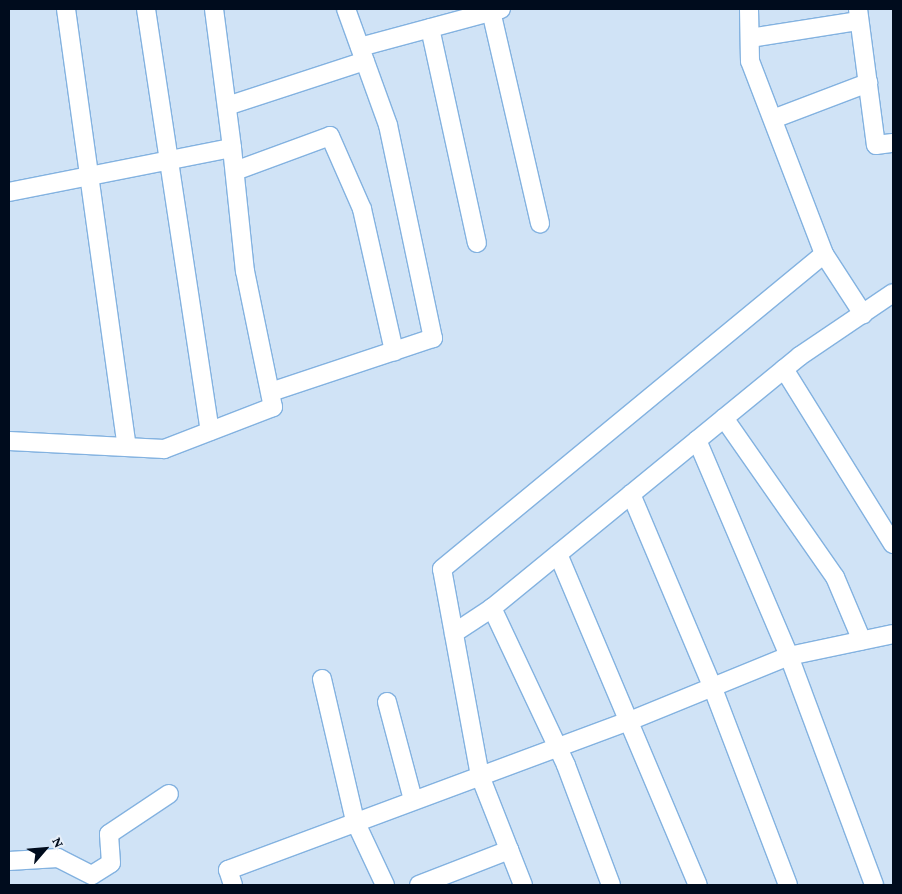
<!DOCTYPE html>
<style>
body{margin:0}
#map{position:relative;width:902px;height:894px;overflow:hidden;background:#d0e3f6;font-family:"Crimson Pro",serif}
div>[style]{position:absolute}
.roads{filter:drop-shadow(1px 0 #83b2e0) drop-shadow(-1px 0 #83b2e0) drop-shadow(0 1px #83b2e0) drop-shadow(0 -1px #83b2e0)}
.street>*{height:18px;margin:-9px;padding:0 9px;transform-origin:9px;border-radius:9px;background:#fff}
span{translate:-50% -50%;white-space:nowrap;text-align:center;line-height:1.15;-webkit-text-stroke:4px #e5eef8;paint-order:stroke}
.frame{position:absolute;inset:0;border:10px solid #000c1d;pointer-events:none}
.north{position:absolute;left:20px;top:824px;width:50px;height:50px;-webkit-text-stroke:4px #e5eef8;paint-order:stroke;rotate:63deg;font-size:14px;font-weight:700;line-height:20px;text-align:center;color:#000c1d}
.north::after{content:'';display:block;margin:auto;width:18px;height:22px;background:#000c1d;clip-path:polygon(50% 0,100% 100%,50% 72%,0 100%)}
</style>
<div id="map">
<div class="roads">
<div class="street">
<i style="left:66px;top:9px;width:442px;rotate:82.1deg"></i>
<i style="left:146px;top:9px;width:427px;rotate:81.4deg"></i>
<i style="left:214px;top:9px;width:140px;rotate:82.6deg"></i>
<i style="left:346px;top:9px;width:123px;rotate:70.1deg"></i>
<i style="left:388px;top:125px;width:218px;rotate:78.1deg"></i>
<i style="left:433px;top:338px;width:41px;rotate:161.6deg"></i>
<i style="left:749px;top:9px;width:52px;rotate:88.9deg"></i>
<i style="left:750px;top:61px;width:207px;rotate:69deg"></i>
<i style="left:824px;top:254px;width:72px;rotate:57deg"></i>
<i style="left:858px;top:9px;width:137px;rotate:82.5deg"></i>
<i style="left:876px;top:145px;width:17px;rotate:-7deg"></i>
<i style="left:491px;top:11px;width:218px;rotate:77deg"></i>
<i style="left:430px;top:28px;width:220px;rotate:77.7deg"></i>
<i style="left:750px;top:38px;width:110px;rotate:-8.9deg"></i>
<i style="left:360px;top:47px;width:146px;rotate:-15.1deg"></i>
<i style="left:227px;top:106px;width:145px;rotate:-18.1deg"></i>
<i style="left:773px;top:119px;width:102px;rotate:-20.8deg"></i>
<i style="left:235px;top:171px;width:101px;rotate:-20.2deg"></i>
<i style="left:330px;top:136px;width:80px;rotate:66.3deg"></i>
<i style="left:362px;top:209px;width:146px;rotate:77.3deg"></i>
<i style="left:394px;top:351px;width:130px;rotate:161.6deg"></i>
<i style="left:9px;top:192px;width:227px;rotate:-11.2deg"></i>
<i style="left:232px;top:148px;width:124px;rotate:84deg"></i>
<i style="left:245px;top:271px;width:139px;rotate:78.4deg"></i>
<i style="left:273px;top:407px;width:117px;rotate:158.9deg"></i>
<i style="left:164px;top:449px;width:155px;rotate:-177deg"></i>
<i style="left:784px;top:369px;width:206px;rotate:58.1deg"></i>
<i style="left:724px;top:418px;width:194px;rotate:55.1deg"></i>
<i style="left:835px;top:577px;width:69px;rotate:67.1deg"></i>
<i style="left:697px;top:440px;width:235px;rotate:66.9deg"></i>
<i style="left:789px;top:656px;width:244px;rotate:69.6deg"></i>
<i style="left:631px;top:494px;width:208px;rotate:67.1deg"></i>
<i style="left:712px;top:686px;width:213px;rotate:69.1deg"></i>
<i style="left:558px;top:554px;width:359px;rotate:67.1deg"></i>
<i style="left:454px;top:633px;width:45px;rotate:-33.3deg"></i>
<i style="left:322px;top:679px;width:146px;rotate:76.9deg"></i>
<i style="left:355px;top:821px;width:71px;rotate:64.9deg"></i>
<i style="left:387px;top:702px;width:101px;rotate:75.1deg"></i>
<i style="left:9px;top:861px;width:49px;rotate:-3.5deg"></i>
<i style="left:58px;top:858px;width:38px;rotate:27deg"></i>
<i style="left:92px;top:875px;width:22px;rotate:-32deg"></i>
<i style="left:111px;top:863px;width:29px;rotate:-94deg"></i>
<i style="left:109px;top:834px;width:72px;rotate:-33.7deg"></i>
<i style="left:233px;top:885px;width:16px;rotate:-108deg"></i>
<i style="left:228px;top:870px;width:426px;rotate:-20.4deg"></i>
<i style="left:627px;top:722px;width:175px;rotate:-22.2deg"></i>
<i style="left:789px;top:656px;width:106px;rotate:-11.9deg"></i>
<i style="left:419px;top:885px;width:97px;rotate:-21.3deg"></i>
<i style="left:523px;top:885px;width:117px;rotate:-111.5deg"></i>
<i style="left:480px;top:776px;width:210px;rotate:-100.4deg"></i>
<i style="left:442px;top:569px;width:495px;rotate:-39.5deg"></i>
<i style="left:611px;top:885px;width:128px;rotate:-110.6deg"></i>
<i style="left:566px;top:765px;width:174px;rotate:-115.2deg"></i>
<i style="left:492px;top:608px;width:398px;rotate:-39.3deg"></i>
<i style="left:800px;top:356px;width:112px;rotate:-34.1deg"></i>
</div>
</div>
<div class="frame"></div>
<div class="north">N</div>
</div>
